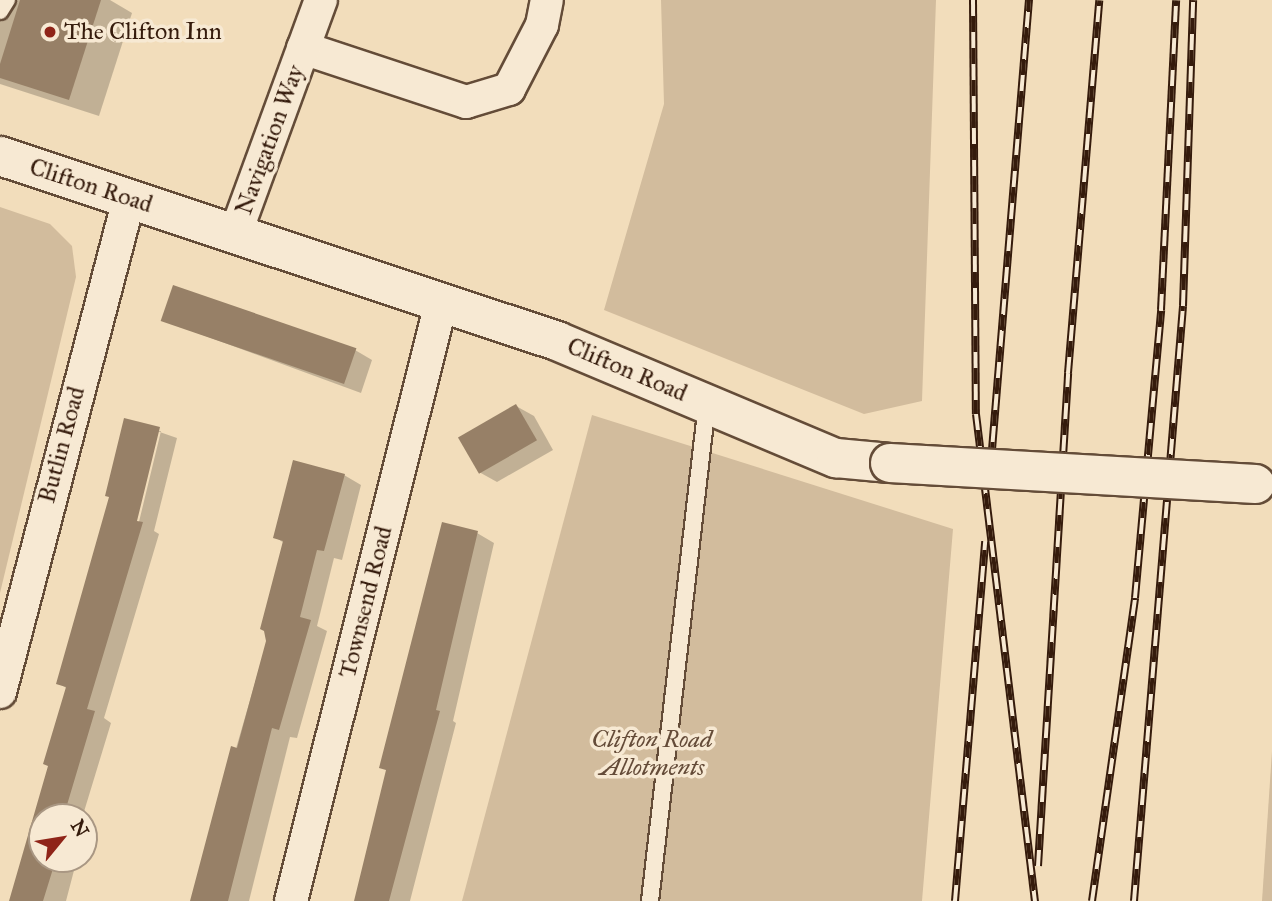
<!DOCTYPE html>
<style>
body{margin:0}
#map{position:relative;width:1272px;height:901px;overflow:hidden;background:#f2ddbb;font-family:"IM FELL Great Primer",serif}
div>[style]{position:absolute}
.green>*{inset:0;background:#d2bc9d}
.shadow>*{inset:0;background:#0003}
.building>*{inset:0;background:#978067;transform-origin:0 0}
.roads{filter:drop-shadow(2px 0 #644c38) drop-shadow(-2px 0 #644c38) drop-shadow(0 2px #644c38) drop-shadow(0 -2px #644c38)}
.service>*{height:16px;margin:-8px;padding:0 8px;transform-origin:8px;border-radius:8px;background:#f7e9d3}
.minor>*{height:32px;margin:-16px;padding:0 16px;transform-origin:16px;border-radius:16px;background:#f7e9d3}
.tertiary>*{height:38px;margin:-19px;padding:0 19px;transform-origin:19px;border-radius:19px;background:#f7e9d3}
.rail>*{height:8px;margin-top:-4px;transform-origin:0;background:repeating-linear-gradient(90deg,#f7e9d3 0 16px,#351b0c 0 32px);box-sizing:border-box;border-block:2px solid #351b0c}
.bridges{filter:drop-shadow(2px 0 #644c38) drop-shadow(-2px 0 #644c38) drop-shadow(0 2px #644c38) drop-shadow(0 -2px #644c38)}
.tertiary-bridge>*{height:38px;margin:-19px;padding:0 19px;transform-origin:19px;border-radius:19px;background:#f7e9d3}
.dots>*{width:19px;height:19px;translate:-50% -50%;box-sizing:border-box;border:4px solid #f7e9d3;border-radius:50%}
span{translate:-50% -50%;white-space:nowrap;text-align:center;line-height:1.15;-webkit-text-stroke:7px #f7e9d3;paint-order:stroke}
.poi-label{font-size:24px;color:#351b0c}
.left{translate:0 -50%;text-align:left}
.street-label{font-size:24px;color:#351b0c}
.park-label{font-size:24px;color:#644b38;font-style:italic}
.north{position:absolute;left:28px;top:803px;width:70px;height:70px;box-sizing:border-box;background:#f7e9d3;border:2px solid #a99783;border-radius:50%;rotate:60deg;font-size:19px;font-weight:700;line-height:28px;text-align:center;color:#351b0c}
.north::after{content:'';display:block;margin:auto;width:24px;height:32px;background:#8f2418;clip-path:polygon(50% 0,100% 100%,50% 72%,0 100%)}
</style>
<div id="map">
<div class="green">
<i style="clip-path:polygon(661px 0,936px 0,922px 401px,864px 414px,604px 310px,664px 104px)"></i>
<i style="clip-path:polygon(0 207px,50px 224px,72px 246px,76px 277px,0 593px)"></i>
<i style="clip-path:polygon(592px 415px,953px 529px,922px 901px,462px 901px)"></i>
<i style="clip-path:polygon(1272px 751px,1272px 901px,1262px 901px)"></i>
</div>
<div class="shadow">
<i style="clip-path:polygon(0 0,110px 0,132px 13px,99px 116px,0 84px)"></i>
<i style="clip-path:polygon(162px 320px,355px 350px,372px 360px,361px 393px)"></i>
<i style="clip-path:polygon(516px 406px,534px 416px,553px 450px,497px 482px,479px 472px)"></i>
<i style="clip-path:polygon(evenodd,125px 420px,177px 438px,154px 531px,159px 534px,104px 718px,111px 723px,83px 815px,89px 818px,84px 834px,84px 817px,42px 817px,42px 859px,77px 859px,66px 901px,13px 901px,50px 766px,45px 763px,68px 689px,58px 683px,110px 497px,107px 495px,125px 420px,157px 431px,161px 431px,137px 530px,133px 529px,157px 431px)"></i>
<i style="clip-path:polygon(344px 475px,361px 485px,342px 560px,334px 558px,317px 626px,327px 631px,297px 738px,290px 737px,249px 901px,192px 901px,267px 641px,284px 543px,275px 537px)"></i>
<i style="clip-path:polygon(477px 533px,494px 543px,453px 721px,456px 723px,410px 901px,355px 901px)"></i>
</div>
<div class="building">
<i style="clip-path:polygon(20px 0,101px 0,69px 100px,0 78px,0 64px)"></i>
<i style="left:173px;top:285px;width:194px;height:38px;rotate:19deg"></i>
<i style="left:516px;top:404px;width:42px;height:67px;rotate:60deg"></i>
<i style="clip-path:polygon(124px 418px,160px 427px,137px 521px,143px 522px,87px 709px,95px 711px,67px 805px,72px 806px,69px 817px,42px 817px,42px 859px,56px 859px,43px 901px,9px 901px,48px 766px,43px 764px,66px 687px,56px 684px,109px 497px,105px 496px)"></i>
<i style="clip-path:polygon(293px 460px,345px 474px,324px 551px,317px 550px,300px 617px,311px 620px,279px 730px,272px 728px,228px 901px,190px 901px,231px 746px,237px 748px,266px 641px,264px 631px,260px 629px,283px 541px,273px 538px)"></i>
<i style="clip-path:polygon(442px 522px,478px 531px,436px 710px,440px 711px,389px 901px,354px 901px,386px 770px,379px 768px)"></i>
</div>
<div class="roads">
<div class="service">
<i style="left:0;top:11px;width:13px;rotate:-58deg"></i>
<i style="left:650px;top:901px;width:500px;rotate:-83.46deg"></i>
</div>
<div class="minor">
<i style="left:303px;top:48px;width:172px;rotate:18.3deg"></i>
<i style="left:466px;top:102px;width:45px;rotate:-16.8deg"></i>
<i style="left:509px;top:89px;width:72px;rotate:-62.7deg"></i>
<i style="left:542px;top:25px;width:25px;rotate:-79deg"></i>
<i style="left:236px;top:232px;width:247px;rotate:-69.9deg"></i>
<i style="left:0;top:692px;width:510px;rotate:-75.34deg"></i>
<i style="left:291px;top:901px;width:617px;rotate:-75.92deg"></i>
</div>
<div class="tertiary">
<i style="left:0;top:156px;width:587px;rotate:18.37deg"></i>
<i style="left:557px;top:341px;width:303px;rotate:22.8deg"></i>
<i style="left:836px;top:458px;width:54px;rotate:5.3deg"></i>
</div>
</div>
<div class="rail">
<i style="left:973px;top:0;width:414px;rotate:89.6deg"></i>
<i style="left:976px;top:414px;width:491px;rotate:83.1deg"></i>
<i style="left:990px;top:474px;width:476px;rotate:-85.3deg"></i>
<i style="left:1038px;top:866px;width:494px;rotate:-86.5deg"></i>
<i style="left:1068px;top:373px;width:374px;rotate:-85.2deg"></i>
<i style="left:955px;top:901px;width:361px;rotate:-85.2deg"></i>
<i style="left:1092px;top:901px;width:306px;rotate:-81.9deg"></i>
<i style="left:1135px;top:598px;width:289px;rotate:-84.8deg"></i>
<i style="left:1161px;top:310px;width:310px;rotate:-87.2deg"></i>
<i style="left:1134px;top:901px;width:597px;rotate:-85.29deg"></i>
<i style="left:1183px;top:306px;width:306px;rotate:-88.1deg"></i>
</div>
<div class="bridges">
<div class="tertiary-bridge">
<i style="left:890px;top:463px;width:366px;rotate:3.3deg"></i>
</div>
</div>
<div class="dots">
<i style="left:50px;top:32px;background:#8f2418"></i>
</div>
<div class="poi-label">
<span class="left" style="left:64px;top:32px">The Clifton Inn</span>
</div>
<div class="street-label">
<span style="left:270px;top:140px;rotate:-70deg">Navigation Way</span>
<span style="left:91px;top:186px;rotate:18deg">Clifton Road</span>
<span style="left:627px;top:370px;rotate:23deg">Clifton Road</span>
<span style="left:62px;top:445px;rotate:-75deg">Butlin Road</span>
<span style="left:366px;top:602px;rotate:-76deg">Townsend Road</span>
</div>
<div class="park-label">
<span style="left:652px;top:754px">Clifton Road<br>Allotments</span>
</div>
<div class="north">N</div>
</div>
